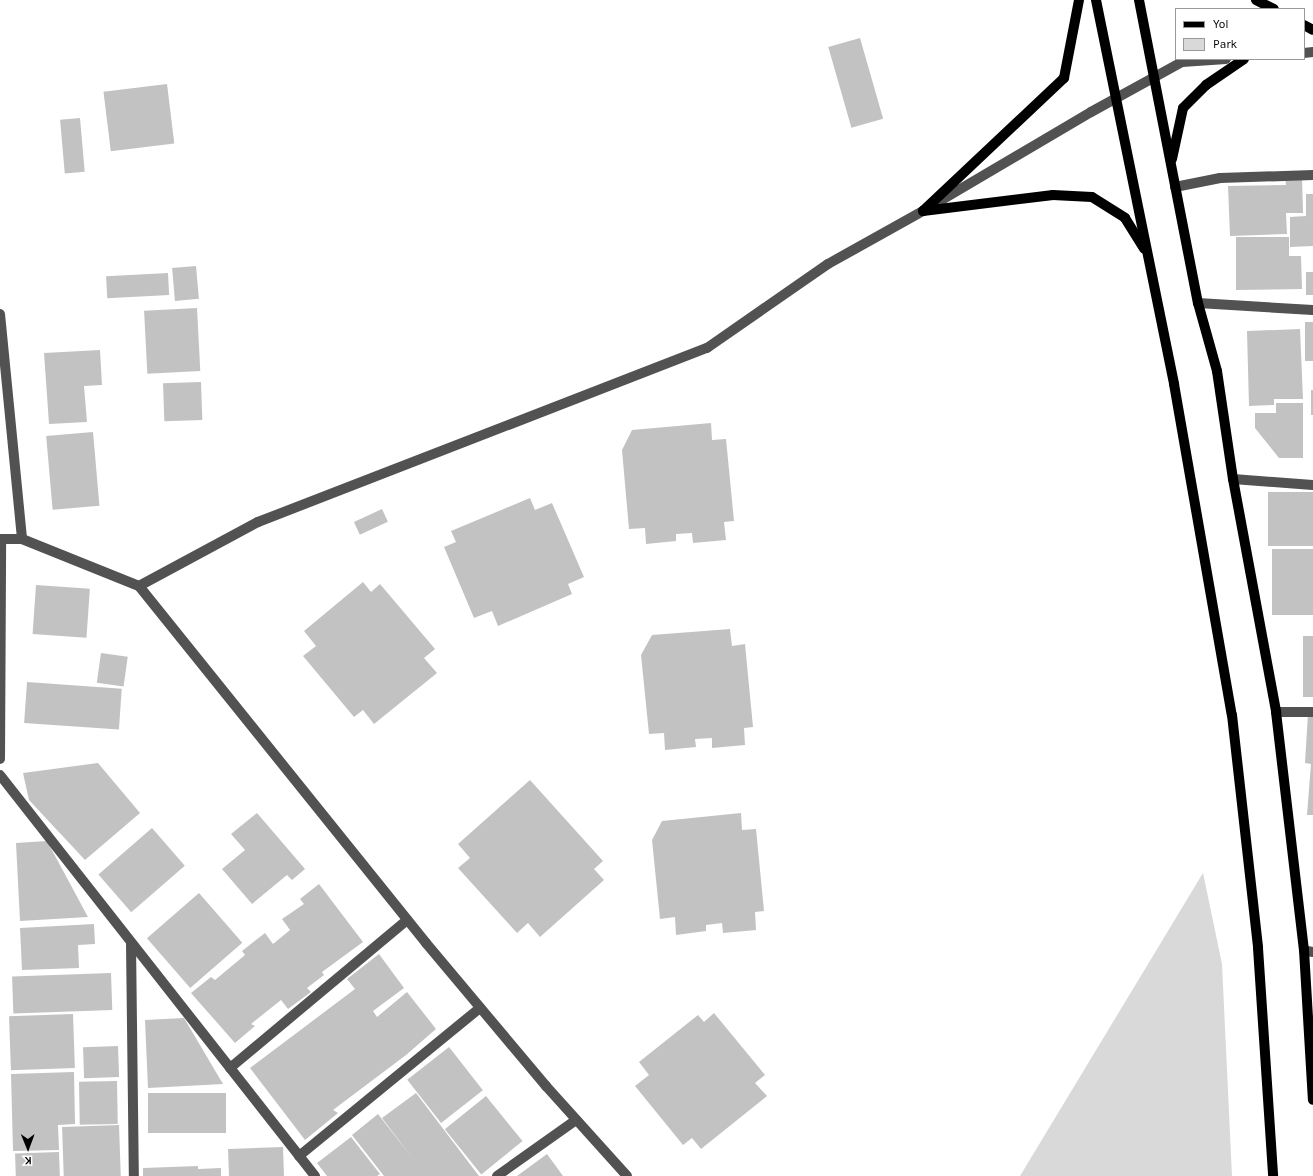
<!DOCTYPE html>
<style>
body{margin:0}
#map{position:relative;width:1313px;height:1176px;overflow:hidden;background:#fff;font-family:Karla,sans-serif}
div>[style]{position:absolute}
.green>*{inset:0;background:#d9d9d9}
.building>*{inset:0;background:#c2c2c2;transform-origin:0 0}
.minor>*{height:10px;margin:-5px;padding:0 5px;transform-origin:5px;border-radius:5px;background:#525252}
.major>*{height:10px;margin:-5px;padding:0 5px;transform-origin:5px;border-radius:5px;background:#000}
span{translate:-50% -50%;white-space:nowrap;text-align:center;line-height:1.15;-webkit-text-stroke:3px #fff;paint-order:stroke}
.legend{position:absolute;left:1175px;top:8px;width:130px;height:52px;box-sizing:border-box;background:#fff;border:1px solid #999;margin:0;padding:5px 7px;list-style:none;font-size:12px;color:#000}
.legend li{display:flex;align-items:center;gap:8px;height:20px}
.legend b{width:20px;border:1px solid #999}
.north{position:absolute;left:8px;top:1128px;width:40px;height:40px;-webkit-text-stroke:3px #fff;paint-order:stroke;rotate:179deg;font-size:11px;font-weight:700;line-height:16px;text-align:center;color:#000}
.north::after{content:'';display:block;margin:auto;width:14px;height:18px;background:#000;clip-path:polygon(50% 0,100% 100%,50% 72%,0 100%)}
</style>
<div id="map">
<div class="green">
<i style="clip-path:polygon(1203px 873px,1222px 964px,1232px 1176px,1020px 1176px)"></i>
</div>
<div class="building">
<i style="left:860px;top:38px;width:84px;height:33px;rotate:74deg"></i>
<i style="left:167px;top:84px;width:60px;height:64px;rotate:83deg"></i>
<i style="left:80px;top:118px;width:54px;height:20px;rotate:85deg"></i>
<i style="clip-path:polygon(1285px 176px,1302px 176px,1303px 213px,1286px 213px,1287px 234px,1230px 236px,1228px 186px,1286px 185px)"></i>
<i style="clip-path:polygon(1306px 194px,1313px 194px,1313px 246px,1290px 247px,1290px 217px,1306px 216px)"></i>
<i style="clip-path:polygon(1236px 237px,1289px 237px,1289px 256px,1301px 256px,1302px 289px,1236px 290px)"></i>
<i style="left:196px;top:266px;width:33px;height:24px;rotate:85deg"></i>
<i style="left:1306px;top:272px;width:7px;height:23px"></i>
<i style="left:168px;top:273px;width:22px;height:62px;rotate:87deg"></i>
<i style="left:197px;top:308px;width:63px;height:53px;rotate:87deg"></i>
<i style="left:1305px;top:322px;width:8px;height:39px"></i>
<i style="clip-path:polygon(1300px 329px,1303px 399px,1274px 399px,1274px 405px,1249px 406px,1247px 331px)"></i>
<i style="clip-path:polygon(100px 350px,102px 385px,84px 386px,87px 422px,49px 424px,44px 353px)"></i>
<i style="left:201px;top:382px;width:38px;height:38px;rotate:88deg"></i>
<i style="left:1311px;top:390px;width:2px;height:25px"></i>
<i style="clip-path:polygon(1276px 403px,1303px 403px,1303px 458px,1279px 458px,1255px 428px,1255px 413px,1276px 413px)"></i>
<i style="clip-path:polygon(711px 423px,712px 440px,726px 439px,734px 521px,724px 522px,726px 540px,693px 543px,692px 533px,676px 534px,676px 541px,646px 544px,645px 528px,629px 529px,622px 450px,632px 430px)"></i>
<i style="left:93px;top:432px;width:74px;height:47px;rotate:85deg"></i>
<i style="left:1268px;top:492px;width:45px;height:54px"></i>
<i style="clip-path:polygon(530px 498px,535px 510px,552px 503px,584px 577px,568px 584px,572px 594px,498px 626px,492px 611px,474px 618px,444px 547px,456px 542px,451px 531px)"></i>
<i style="left:382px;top:509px;width:14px;height:31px;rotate:65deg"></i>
<i style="left:1272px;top:549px;width:41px;height:66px"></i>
<i style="clip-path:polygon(363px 582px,371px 592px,380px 584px,435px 649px,424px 658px,437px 673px,374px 724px,363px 710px,354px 717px,303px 656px,316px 646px,304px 631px)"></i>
<i style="left:36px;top:585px;width:54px;height:49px;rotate:4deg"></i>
<i style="clip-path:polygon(730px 629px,732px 646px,745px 644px,753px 727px,744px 728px,745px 745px,712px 748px,712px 738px,695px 739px,696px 747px,665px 750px,664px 733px,649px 734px,641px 655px,652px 635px)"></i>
<i style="left:1303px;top:636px;width:10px;height:61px"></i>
<i style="left:101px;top:653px;width:27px;height:30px;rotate:8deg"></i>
<i style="left:27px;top:682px;width:95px;height:41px;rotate:4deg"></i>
<i style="clip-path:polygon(1308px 713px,1313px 714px,1313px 815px,1307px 815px,1311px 764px,1305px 763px)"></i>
<i style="clip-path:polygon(98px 763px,140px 813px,85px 860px,29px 800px,23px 773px)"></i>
<i style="clip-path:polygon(530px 780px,603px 861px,594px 869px,604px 880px,540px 937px,528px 923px,517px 933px,458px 868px,470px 858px,458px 844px)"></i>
<i style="clip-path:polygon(257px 813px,305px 869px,292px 880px,287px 875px,252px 904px,222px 869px,245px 850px,231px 834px)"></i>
<i style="clip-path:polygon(741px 813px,742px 830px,756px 829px,764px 911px,755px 912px,756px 930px,723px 933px,722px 923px,706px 925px,706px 931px,676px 935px,675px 917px,660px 919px,652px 840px,662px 821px)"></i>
<i style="left:152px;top:828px;width:50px;height:71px;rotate:49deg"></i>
<i style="clip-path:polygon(47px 841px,88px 917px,20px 921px,16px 843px)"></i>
<i style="clip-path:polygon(319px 884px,363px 942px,322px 972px,324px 975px,307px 988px,311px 992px,288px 1009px,281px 1000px,251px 1024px,255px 1026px,235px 1043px,191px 993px,211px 977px,215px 980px,245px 955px,242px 951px,265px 933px,273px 944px,290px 930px,282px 919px,304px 904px,300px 899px)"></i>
<i style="left:199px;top:893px;width:66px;height:69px;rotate:49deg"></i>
<i style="clip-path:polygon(94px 924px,95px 944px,78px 945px,79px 968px,22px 970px,20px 928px)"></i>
<i style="clip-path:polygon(379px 954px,404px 988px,373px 1011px,377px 1017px,407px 992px,436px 1029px,406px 1055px,333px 1110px,338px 1113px,305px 1140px,250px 1068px,355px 989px,347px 979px)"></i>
<i style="left:111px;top:973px;width:37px;height:99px;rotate:88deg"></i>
<i style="clip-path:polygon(714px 1013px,765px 1075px,755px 1083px,767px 1096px,701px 1149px,692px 1138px,683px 1145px,635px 1086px,649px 1075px,639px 1062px,698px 1015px,704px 1022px)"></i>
<i style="left:73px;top:1014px;width:54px;height:64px;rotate:88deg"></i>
<i style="clip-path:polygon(184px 1018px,223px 1084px,148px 1088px,145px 1020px)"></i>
<i style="left:118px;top:1046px;width:31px;height:35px;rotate:88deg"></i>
<i style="left:449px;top:1047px;width:55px;height:53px;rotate:52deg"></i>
<i style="clip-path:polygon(74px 1072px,75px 1124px,58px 1125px,59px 1150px,13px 1151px,11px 1074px)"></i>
<i style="left:117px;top:1081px;width:43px;height:38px;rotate:89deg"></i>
<i style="left:226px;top:1093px;width:40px;height:78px;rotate:90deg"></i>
<i style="clip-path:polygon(416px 1093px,460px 1151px,479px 1176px,384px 1176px,352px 1135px,378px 1114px,413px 1159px,382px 1118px)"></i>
<i style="left:486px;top:1096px;width:58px;height:53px;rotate:51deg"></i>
<i style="left:119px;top:1125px;width:51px;height:57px;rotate:88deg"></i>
<i style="clip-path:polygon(351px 1137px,380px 1174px,377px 1176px,327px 1176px,317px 1163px)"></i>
<i style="left:283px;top:1147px;width:29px;height:55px;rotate:88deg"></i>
<i style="left:59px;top:1152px;width:24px;height:44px;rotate:88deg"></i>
<i style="clip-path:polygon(547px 1154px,563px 1176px,517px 1176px)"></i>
<i style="clip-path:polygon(198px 1166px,198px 1169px,221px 1168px,221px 1176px,143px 1176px,143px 1168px)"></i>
</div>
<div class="minor">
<i style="left:1304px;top:53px;width:9px;rotate:-6deg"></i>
<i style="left:1175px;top:187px;width:46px;rotate:-11.3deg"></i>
<i style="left:1220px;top:178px;width:93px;rotate:-1.8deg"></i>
<i style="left:1198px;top:303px;width:115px;rotate:3.5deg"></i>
<i style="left:0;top:314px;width:226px;rotate:84.4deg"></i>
<i style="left:1233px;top:479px;width:80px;rotate:4.3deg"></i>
<i style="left:0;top:539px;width:22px"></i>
<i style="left:22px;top:539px;width:126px;rotate:21.9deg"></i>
<i style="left:139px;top:586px;width:458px;rotate:51.2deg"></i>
<i style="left:426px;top:943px;width:187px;rotate:50deg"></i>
<i style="left:546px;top:1086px;width:121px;rotate:48deg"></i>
<i style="left:139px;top:586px;width:135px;rotate:-28.3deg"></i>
<i style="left:258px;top:522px;width:482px;rotate:-21.2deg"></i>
<i style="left:707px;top:348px;width:147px;rotate:-34.8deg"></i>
<i style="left:828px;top:264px;width:109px;rotate:-29.2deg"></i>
<i style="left:923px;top:211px;width:195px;rotate:-30.5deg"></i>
<i style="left:1091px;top:112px;width:104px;rotate:-28.8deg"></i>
<i style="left:1182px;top:62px;width:44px;rotate:-3.9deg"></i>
<i style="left:1276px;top:712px;width:37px"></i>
<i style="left:0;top:759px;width:220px;rotate:-89.7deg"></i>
<i style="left:0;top:775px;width:510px;rotate:51.85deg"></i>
<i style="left:131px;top:943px;width:233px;rotate:89.3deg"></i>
<i style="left:1304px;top:950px;width:9px;rotate:13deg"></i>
<i style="left:230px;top:1068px;width:231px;rotate:-39.9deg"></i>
<i style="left:299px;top:1156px;width:234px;rotate:-39.3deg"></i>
<i style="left:497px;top:1176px;width:97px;rotate:-35.3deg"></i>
</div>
<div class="major">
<i style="left:1096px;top:0;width:392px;rotate:78.5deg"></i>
<i style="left:1174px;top:384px;width:336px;rotate:80.1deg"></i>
<i style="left:1232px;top:715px;width:234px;rotate:83.6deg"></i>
<i style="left:1258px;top:948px;width:228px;rotate:86.2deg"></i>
<i style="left:1139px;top:0;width:309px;rotate:79deg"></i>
<i style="left:1198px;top:303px;width:71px;rotate:74.4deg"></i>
<i style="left:1217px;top:371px;width:109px;rotate:81.6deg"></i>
<i style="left:1233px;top:479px;width:237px;rotate:79.5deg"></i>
<i style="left:1276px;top:712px;width:240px;rotate:83.3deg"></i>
<i style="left:1304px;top:950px;width:150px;rotate:86.6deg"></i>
<i style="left:1256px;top:0;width:20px;rotate:27deg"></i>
<i style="left:1304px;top:25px;width:10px;rotate:29deg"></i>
<i style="left:1172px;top:159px;width:52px;rotate:-77.8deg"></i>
<i style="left:1183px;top:108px;width:33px;rotate:-45deg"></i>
<i style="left:1206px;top:85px;width:46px;rotate:-34.4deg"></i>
<i style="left:923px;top:211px;width:194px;rotate:-43.3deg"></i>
<i style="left:1064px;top:78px;width:79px;rotate:-79.1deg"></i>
<i style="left:923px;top:211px;width:131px;rotate:-7deg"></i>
<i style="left:1053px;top:195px;width:39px;rotate:3deg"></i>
<i style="left:1092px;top:197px;width:39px;rotate:32deg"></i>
<i style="left:1125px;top:218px;width:36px;rotate:58deg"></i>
</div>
<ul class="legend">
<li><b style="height:5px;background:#000"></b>Yol</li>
<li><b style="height:11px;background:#d9d9d9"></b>Park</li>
</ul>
<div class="north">K</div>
</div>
